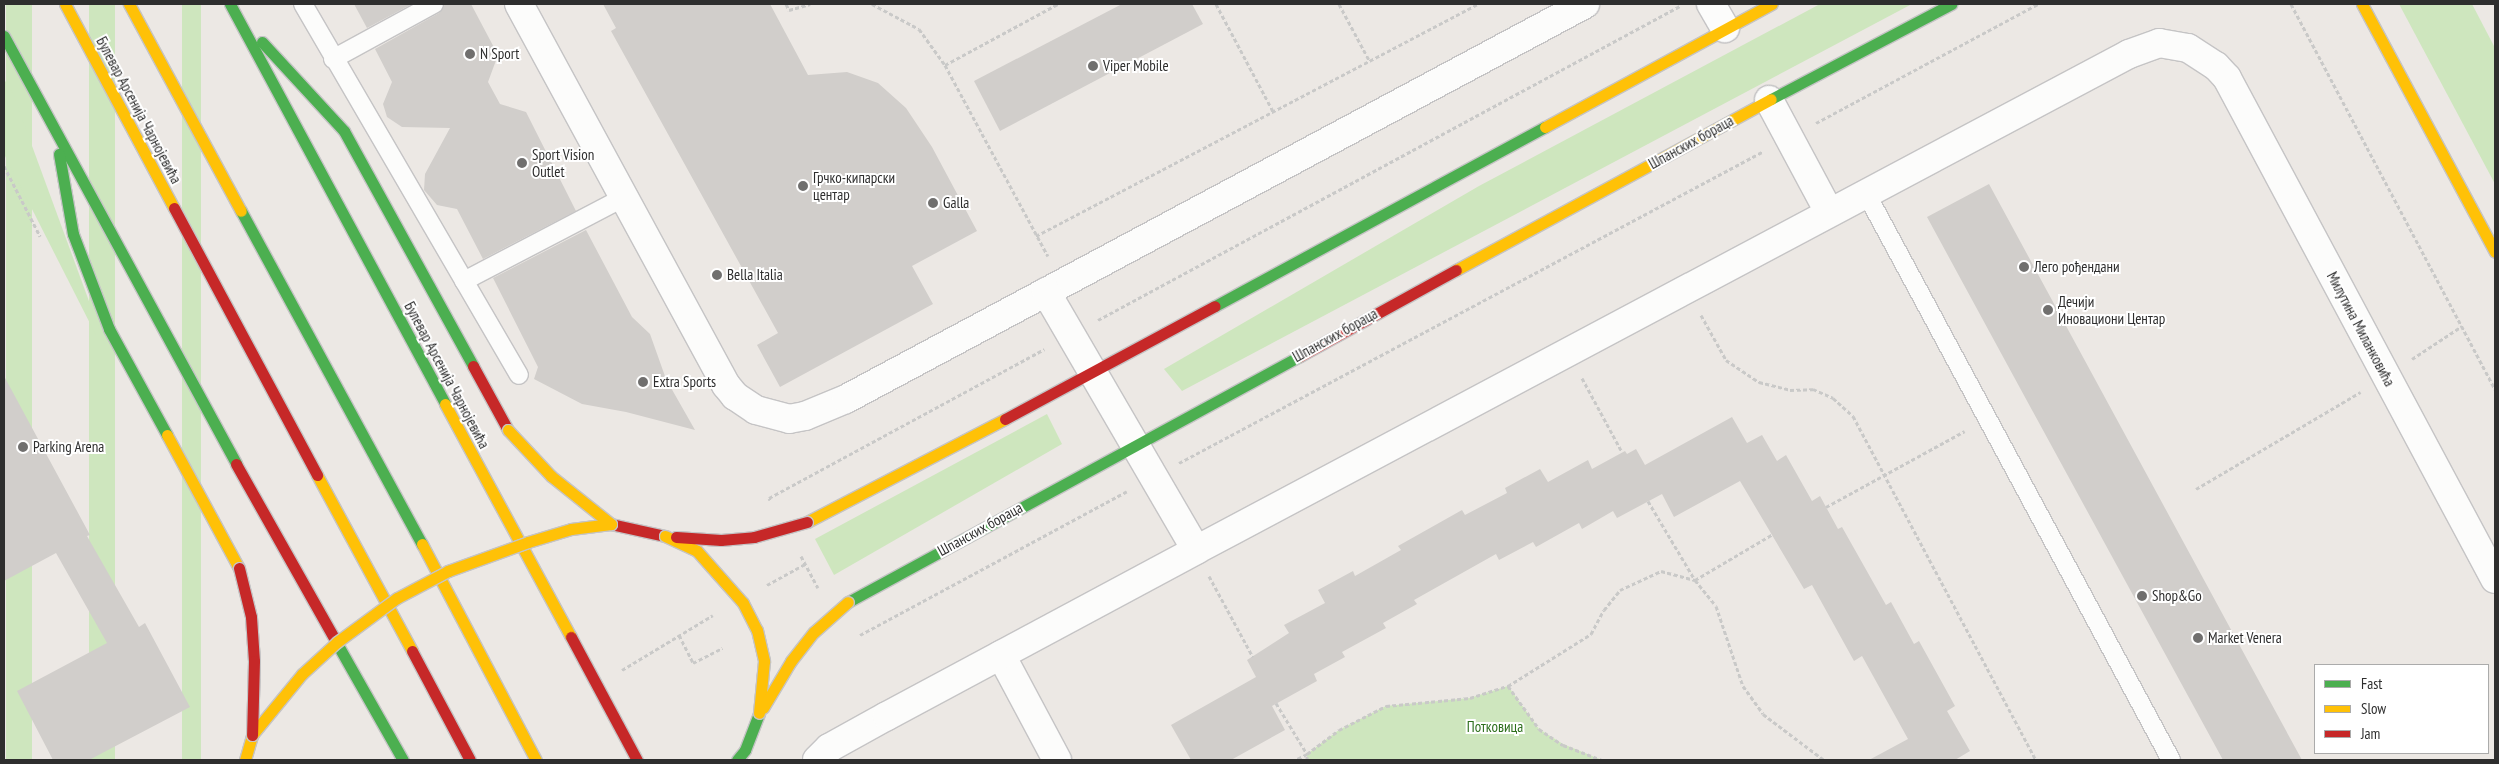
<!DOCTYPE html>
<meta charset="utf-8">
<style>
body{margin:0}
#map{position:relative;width:2499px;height:764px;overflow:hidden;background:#ece8e4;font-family:"PT Sans Narrow",sans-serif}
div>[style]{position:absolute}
.green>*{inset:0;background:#cee6be;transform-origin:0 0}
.building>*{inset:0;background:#d1cecb}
.path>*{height:3px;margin-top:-1.5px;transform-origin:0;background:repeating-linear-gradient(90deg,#c9c9c8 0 4px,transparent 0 6.5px)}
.roads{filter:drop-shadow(1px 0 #c5c4c5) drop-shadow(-1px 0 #c5c4c5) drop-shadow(0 1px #c5c4c5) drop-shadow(0 -1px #c5c4c5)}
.lane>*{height:18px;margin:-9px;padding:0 9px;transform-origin:9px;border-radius:9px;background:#fcfcfb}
.street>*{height:28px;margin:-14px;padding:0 14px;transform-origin:14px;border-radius:14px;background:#fcfcfb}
.fast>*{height:11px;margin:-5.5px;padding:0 5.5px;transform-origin:5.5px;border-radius:5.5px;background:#4caf50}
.slow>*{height:11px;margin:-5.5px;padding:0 5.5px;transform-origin:5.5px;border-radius:5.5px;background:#ffc107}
.jam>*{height:11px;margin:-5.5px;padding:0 5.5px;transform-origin:5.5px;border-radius:5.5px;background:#c62828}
.bridges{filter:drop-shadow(1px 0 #c5c4c5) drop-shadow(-1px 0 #c5c4c5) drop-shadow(0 1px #c5c4c5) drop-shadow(0 -1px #c5c4c5)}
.slow-bridge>*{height:11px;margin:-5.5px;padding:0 5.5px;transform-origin:5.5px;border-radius:5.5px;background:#ffc107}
.jam-bridge>*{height:11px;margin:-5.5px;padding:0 5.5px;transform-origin:5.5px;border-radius:5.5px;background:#c62828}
.dots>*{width:14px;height:14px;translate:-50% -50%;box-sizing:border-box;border:2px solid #fff;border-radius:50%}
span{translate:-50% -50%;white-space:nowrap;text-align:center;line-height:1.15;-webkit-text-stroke:4px #fff;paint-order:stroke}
.poi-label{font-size:15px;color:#2e2e2e}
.left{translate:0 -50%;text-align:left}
.street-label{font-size:15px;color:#2e2e2e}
.park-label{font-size:15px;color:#2c6e1b}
.frame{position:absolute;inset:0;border:5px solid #2e2e2e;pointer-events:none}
.legend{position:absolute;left:2314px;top:664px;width:175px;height:90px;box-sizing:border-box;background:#fff;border:1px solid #ababab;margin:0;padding:6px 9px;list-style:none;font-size:15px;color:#2e2e2e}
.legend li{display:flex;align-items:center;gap:10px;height:25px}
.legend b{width:25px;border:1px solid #ababab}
</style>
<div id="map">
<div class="green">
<i style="left:6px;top:4px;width:26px;height:858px"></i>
<i style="left:89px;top:4px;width:26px;height:857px"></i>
<i style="left:182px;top:4px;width:19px;height:858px"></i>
<i style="clip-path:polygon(1820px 4px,1912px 4px,1182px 391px,1164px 369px,1479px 186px)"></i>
<i style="clip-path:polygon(2399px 4px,2472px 4px,2495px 48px,2495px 184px)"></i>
<i style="clip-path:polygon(4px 79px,13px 94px,104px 342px,101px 345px,4px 154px)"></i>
<i style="clip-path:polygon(1047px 414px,1062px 444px,834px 575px,815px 539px)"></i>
<i style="clip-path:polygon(1508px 686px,1539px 729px,1563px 744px,1602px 760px,1307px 760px,1307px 754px,1339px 730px,1386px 706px,1470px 698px)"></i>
</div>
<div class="building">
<i style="clip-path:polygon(354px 4px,412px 4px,367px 28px)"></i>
<i style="clip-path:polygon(445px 4px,471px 4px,498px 55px,488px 82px,500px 104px,526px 112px,576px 211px,483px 259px,457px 209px,437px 205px,424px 190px,425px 174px,450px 128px,402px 127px,387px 117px,383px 104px,392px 82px,375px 49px,439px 13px)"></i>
<i style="clip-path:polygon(603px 4px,770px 4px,808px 75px,847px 72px,878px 83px,906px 108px,932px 147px,977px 231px,912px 266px,933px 304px,780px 387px,757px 345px,778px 333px,611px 31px,616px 28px)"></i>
<i style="clip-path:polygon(1122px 4px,1192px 4px,1203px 24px,1000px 131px,974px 81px)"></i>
<i style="clip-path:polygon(1989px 184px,2235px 637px,2302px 760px,2223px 760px,2014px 377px,1927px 217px)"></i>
<i style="clip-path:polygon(586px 230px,632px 317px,650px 334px,666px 379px,695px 430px,626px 412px,582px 404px,534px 379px,538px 367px,493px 278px)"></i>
<i style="clip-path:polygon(4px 376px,90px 535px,87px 536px,139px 627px,145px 623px,190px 707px,89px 760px,53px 760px,17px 691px,107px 643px,56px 553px,4px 581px)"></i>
<i style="clip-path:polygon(1732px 417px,1747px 443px,1762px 435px,1777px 461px,1786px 455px,1812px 501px,1820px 496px,1838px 529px,1842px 527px,1886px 605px,1891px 602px,1914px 644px,1919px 641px,1955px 706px,1947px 711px,1970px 751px,1955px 760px,1869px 760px,1908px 739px,1862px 656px,1854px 661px,1812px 585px,1804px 589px,1740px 481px,1674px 517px,1662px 494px,1617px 518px,1613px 511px,1582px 529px,1579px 523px,1536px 547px,1533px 542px,1499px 560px,1496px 554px,1414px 600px,1417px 604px,1383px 623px,1386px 628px,1342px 652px,1345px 657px,1314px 674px,1317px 681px,1272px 706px,1285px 730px,1231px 760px,1191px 760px,1171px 725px,1256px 677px,1247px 660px,1289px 633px,1284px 625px,1325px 603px,1318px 590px,1353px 571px,1355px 576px,1401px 550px,1398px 546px,1462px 510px,1465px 515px,1507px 493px,1505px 488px,1540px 469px,1548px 482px,1588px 460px,1592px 469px,1625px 451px,1627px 454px,1636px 449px,1645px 465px)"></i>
</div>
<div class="path">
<i style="left:786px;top:4px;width:7px;rotate:63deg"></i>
<i style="left:789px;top:10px;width:22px;rotate:-16deg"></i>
<i style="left:872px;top:4px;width:53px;rotate:28deg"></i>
<i style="left:919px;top:29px;width:44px;rotate:54.2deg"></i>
<i style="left:945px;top:65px;width:217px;rotate:61.7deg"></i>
<i style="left:1216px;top:4px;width:121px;rotate:62deg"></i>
<i style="left:1339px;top:4px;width:64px;rotate:61.8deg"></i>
<i style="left:2291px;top:4px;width:436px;rotate:62.1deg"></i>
<i style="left:945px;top:65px;width:128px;rotate:-28.4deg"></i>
<i style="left:1816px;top:123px;width:252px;rotate:-28.2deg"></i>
<i style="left:4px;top:166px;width:79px;rotate:62.8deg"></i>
<i style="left:1036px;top:236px;width:498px;rotate:-27.7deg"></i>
<i style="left:1701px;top:315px;width:51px;rotate:60.9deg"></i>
<i style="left:1726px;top:360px;width:40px;rotate:34deg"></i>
<i style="left:1759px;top:382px;width:32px;rotate:14deg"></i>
<i style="left:1790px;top:390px;width:23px;rotate:-2deg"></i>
<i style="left:1813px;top:389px;width:22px;rotate:24deg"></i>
<i style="left:1833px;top:398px;width:27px;rotate:42deg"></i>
<i style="left:1853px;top:416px;width:390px;rotate:62deg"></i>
<i style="left:1098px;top:320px;width:661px;rotate:-28.35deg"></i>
<i style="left:2412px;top:359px;width:60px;rotate:-33.4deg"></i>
<i style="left:1582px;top:378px;width:84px;rotate:61.6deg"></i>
<i style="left:1179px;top:463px;width:661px;rotate:-28.08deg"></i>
<i style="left:2196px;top:489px;width:191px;rotate:-30.5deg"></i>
<i style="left:770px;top:500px;width:2px;rotate:-117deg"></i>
<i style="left:769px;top:498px;width:313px;rotate:-28.4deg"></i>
<i style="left:1648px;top:501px;width:92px;rotate:59.3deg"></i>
<i style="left:1695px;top:580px;width:91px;rotate:-30.5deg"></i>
<i style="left:1826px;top:507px;width:158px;rotate:-28.7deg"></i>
<i style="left:801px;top:556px;width:36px;rotate:62deg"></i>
<i style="left:1209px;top:576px;width:92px;rotate:61.5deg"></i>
<i style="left:767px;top:585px;width:43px;rotate:-28.9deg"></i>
<i style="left:679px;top:635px;width:31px;rotate:63deg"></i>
<i style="left:693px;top:663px;width:33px;rotate:-27deg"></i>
<i style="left:860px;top:635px;width:303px;rotate:-28.3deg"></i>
<i style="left:622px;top:670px;width:106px;rotate:-31.1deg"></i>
<i style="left:1508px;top:686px;width:53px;rotate:54.2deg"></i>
<i style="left:1539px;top:729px;width:29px;rotate:34deg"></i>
<i style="left:1563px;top:745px;width:42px;rotate:21deg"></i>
<i style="left:1276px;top:703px;width:60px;rotate:58.7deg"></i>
<i style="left:1307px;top:754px;width:13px;rotate:153deg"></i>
<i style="left:1307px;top:760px;width:6px;rotate:-90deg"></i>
<i style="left:1307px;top:754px;width:40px;rotate:-37deg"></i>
<i style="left:1339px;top:730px;width:53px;rotate:-27.1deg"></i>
<i style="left:1386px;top:706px;width:84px;rotate:-5.4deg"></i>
<i style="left:1470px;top:698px;width:40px;rotate:-18deg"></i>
<i style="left:1508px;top:686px;width:98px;rotate:-32.1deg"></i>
<i style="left:1591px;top:634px;width:27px;rotate:-62deg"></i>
<i style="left:1604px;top:610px;width:26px;rotate:-51deg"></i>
<i style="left:1620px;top:590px;width:45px;rotate:-24.9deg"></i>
<i style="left:1661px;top:571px;width:35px;rotate:15deg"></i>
<i style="left:1695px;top:580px;width:33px;rotate:51deg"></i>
<i style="left:1716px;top:606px;width:84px;rotate:71.4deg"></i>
<i style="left:1743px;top:686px;width:34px;rotate:54deg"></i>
<i style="left:1763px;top:714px;width:76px;rotate:37deg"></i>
</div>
<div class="roads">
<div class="lane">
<i style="left:303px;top:4px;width:429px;rotate:59.8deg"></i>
<i style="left:333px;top:59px;width:115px;rotate:-28.6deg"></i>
<i style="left:1866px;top:193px;width:644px;rotate:61.72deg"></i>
<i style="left:464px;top:281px;width:179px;rotate:-27.6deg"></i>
</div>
<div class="street">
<i style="left:519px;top:4px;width:434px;rotate:61.5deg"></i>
<i style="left:726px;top:385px;width:14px;rotate:51deg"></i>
<i style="left:735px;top:396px;width:25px;rotate:34deg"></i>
<i style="left:756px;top:410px;width:34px;rotate:15deg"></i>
<i style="left:789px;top:419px;width:16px;rotate:-11deg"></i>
<i style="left:805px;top:416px;width:44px;rotate:-22.5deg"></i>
<i style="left:846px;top:399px;width:838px;rotate:-28.12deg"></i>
<i style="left:1711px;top:4px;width:28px;rotate:60deg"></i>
<i style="left:1769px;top:100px;width:127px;rotate:61.8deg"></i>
<i style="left:1046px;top:292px;width:298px;rotate:59.8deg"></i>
<i style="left:1001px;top:655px;width:119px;rotate:61.9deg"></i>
<i style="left:817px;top:760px;width:17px;rotate:-45deg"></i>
<i style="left:829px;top:748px;width:66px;rotate:-28.9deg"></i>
<i style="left:887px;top:716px;width:351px;rotate:-28.2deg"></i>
<i style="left:1196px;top:550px;width:1057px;rotate:-28deg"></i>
<i style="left:2129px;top:54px;width:32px;rotate:-20deg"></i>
<i style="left:2159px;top:43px;width:29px;rotate:10deg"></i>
<i style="left:2188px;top:48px;width:33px;rotate:33deg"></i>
<i style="left:2216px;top:66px;width:16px;rotate:47deg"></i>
<i style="left:2227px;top:78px;width:568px;rotate:61.86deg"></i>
</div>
<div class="fast">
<i style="left:230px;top:4px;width:454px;rotate:61.7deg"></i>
<i style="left:4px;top:36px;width:487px;rotate:61.5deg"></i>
<i style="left:262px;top:42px;width:121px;rotate:47.3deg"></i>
<i style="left:344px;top:131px;width:268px;rotate:61.2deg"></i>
<i style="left:1771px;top:99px;width:204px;rotate:-27.8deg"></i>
<i style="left:59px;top:154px;width:81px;rotate:80.1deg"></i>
<i style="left:73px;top:234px;width:102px;rotate:69.2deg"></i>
<i style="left:109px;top:329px;width:121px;rotate:61.3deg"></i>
<i style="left:241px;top:211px;width:379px;rotate:61.5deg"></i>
<i style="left:1215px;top:306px;width:375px;rotate:-28.5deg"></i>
<i style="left:848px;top:602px;width:515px;rotate:-28.56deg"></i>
<i style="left:335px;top:640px;width:138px;rotate:60.5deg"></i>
<i style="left:737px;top:760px;width:13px;rotate:-51deg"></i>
<i style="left:745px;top:750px;width:40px;rotate:-69deg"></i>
</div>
<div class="slow">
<i style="left:65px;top:4px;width:231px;rotate:61.9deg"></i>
<i style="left:129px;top:4px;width:235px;rotate:61.6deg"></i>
<i style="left:2362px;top:4px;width:281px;rotate:61.8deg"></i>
<i style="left:1545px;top:127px;width:258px;rotate:-28.5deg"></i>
<i style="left:1456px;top:270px;width:358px;rotate:-28.5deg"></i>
<i style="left:445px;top:404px;width:265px;rotate:61.6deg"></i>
<i style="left:167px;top:435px;width:151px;rotate:61.6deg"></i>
<i style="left:317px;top:475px;width:200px;rotate:61.6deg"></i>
<i style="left:807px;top:522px;width:223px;rotate:-27.5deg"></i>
<i style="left:422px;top:544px;width:244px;rotate:62.2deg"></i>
<i style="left:245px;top:760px;width:26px;rotate:-74deg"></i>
</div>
<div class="jam">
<i style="left:174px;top:208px;width:303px;rotate:61.8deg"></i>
<i style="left:1300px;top:356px;width:178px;rotate:-28.9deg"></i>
<i style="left:473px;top:366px;width:73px;rotate:61.3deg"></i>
<i style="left:1005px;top:419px;width:238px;rotate:-28.3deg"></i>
<i style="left:236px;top:464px;width:202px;rotate:60.6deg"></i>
<i style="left:611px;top:524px;width:55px;rotate:12.5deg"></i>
<i style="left:571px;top:637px;width:140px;rotate:61.8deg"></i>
<i style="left:412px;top:651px;width:123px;rotate:62deg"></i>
</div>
</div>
<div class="bridges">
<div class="slow-bridge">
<i style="left:508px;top:430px;width:63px;rotate:46.9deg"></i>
<i style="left:551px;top:476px;width:77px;rotate:38.7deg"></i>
<i style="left:665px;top:536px;width:35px;rotate:25deg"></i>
<i style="left:697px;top:551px;width:69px;rotate:48.5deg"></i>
<i style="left:743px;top:603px;width:30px;rotate:63deg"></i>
<i style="left:757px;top:630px;width:32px;rotate:77deg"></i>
<i style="left:764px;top:661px;width:52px;rotate:95.5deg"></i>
<i style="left:763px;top:708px;width:55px;rotate:-59.2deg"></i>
<i style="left:791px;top:661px;width:37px;rotate:-52deg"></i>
<i style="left:814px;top:632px;width:45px;rotate:-41.4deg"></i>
<i style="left:252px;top:735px;width:79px;rotate:-50.7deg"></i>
<i style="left:302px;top:674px;width:47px;rotate:-42.4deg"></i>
<i style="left:337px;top:642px;width:74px;rotate:-36.3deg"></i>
<i style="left:397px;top:598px;width:58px;rotate:-27.9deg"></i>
<i style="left:448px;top:571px;width:85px;rotate:-19.9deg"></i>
<i style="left:528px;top:542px;width:45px;rotate:-16.8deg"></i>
<i style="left:571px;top:529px;width:40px;rotate:-7.1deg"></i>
</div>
<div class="jam-bridge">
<i style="left:676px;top:537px;width:45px;rotate:3.8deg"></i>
<i style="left:721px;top:540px;width:33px;rotate:-5deg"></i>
<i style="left:754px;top:537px;width:55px;rotate:-15.8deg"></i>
<i style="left:239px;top:568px;width:50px;rotate:76.2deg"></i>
<i style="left:251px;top:617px;width:44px;rotate:86.1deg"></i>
<i style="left:254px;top:661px;width:74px;rotate:91.5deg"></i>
</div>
</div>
<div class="dots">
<i style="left:470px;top:54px;background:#706f6e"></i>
<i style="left:1093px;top:66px;background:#706f6e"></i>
<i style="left:522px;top:163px;background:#706f6e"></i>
<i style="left:803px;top:186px;background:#706f6e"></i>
<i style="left:933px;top:203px;background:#706f6e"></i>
<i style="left:2024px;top:267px;background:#706f6e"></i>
<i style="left:717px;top:275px;background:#706f6e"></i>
<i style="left:2048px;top:310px;background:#706f6e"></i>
<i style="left:643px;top:382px;background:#706f6e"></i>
<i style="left:23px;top:447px;background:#706f6e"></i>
<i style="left:2142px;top:596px;background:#706f6e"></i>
<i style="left:2198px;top:638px;background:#706f6e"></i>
</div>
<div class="poi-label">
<span class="left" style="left:480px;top:54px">N Sport</span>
<span class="left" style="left:1103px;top:66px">Viper Mobile</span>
<span class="left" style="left:532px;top:163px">Sport Vision<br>Outlet</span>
<span class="left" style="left:813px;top:186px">Грчко-кипарски<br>центар</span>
<span class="left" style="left:943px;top:203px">Galla</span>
<span class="left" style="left:2034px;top:267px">Лего рођендани</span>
<span class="left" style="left:727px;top:275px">Bella Italia</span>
<span class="left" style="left:2058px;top:310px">Дечији<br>Иновациони Центар</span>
<span class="left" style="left:653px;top:382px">Extra Sports</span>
<span class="left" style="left:33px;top:447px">Parking Arena</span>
<span class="left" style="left:2152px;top:596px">Shop&amp;Go</span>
<span class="left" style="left:2208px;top:638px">Market Venera</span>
</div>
<div class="street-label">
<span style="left:139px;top:110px;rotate:62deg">Булевар Арсенија Чарнојевића</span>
<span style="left:1691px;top:142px;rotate:-29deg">Шпанских бораца</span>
<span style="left:2361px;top:329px;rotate:62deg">Милутина Миланковића</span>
<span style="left:1335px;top:335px;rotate:-29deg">Шпанских бораца</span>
<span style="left:447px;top:375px;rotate:62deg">Булевар Арсенија Чарнојевића</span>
<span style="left:980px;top:529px;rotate:-29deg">Шпанских бораца</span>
</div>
<div class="park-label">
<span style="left:1495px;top:727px">Потковица</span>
</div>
<div class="frame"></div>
<ul class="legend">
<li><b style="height:6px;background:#4caf50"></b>Fast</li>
<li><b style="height:6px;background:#ffc107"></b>Slow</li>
<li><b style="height:6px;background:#c62828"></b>Jam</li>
</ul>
</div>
